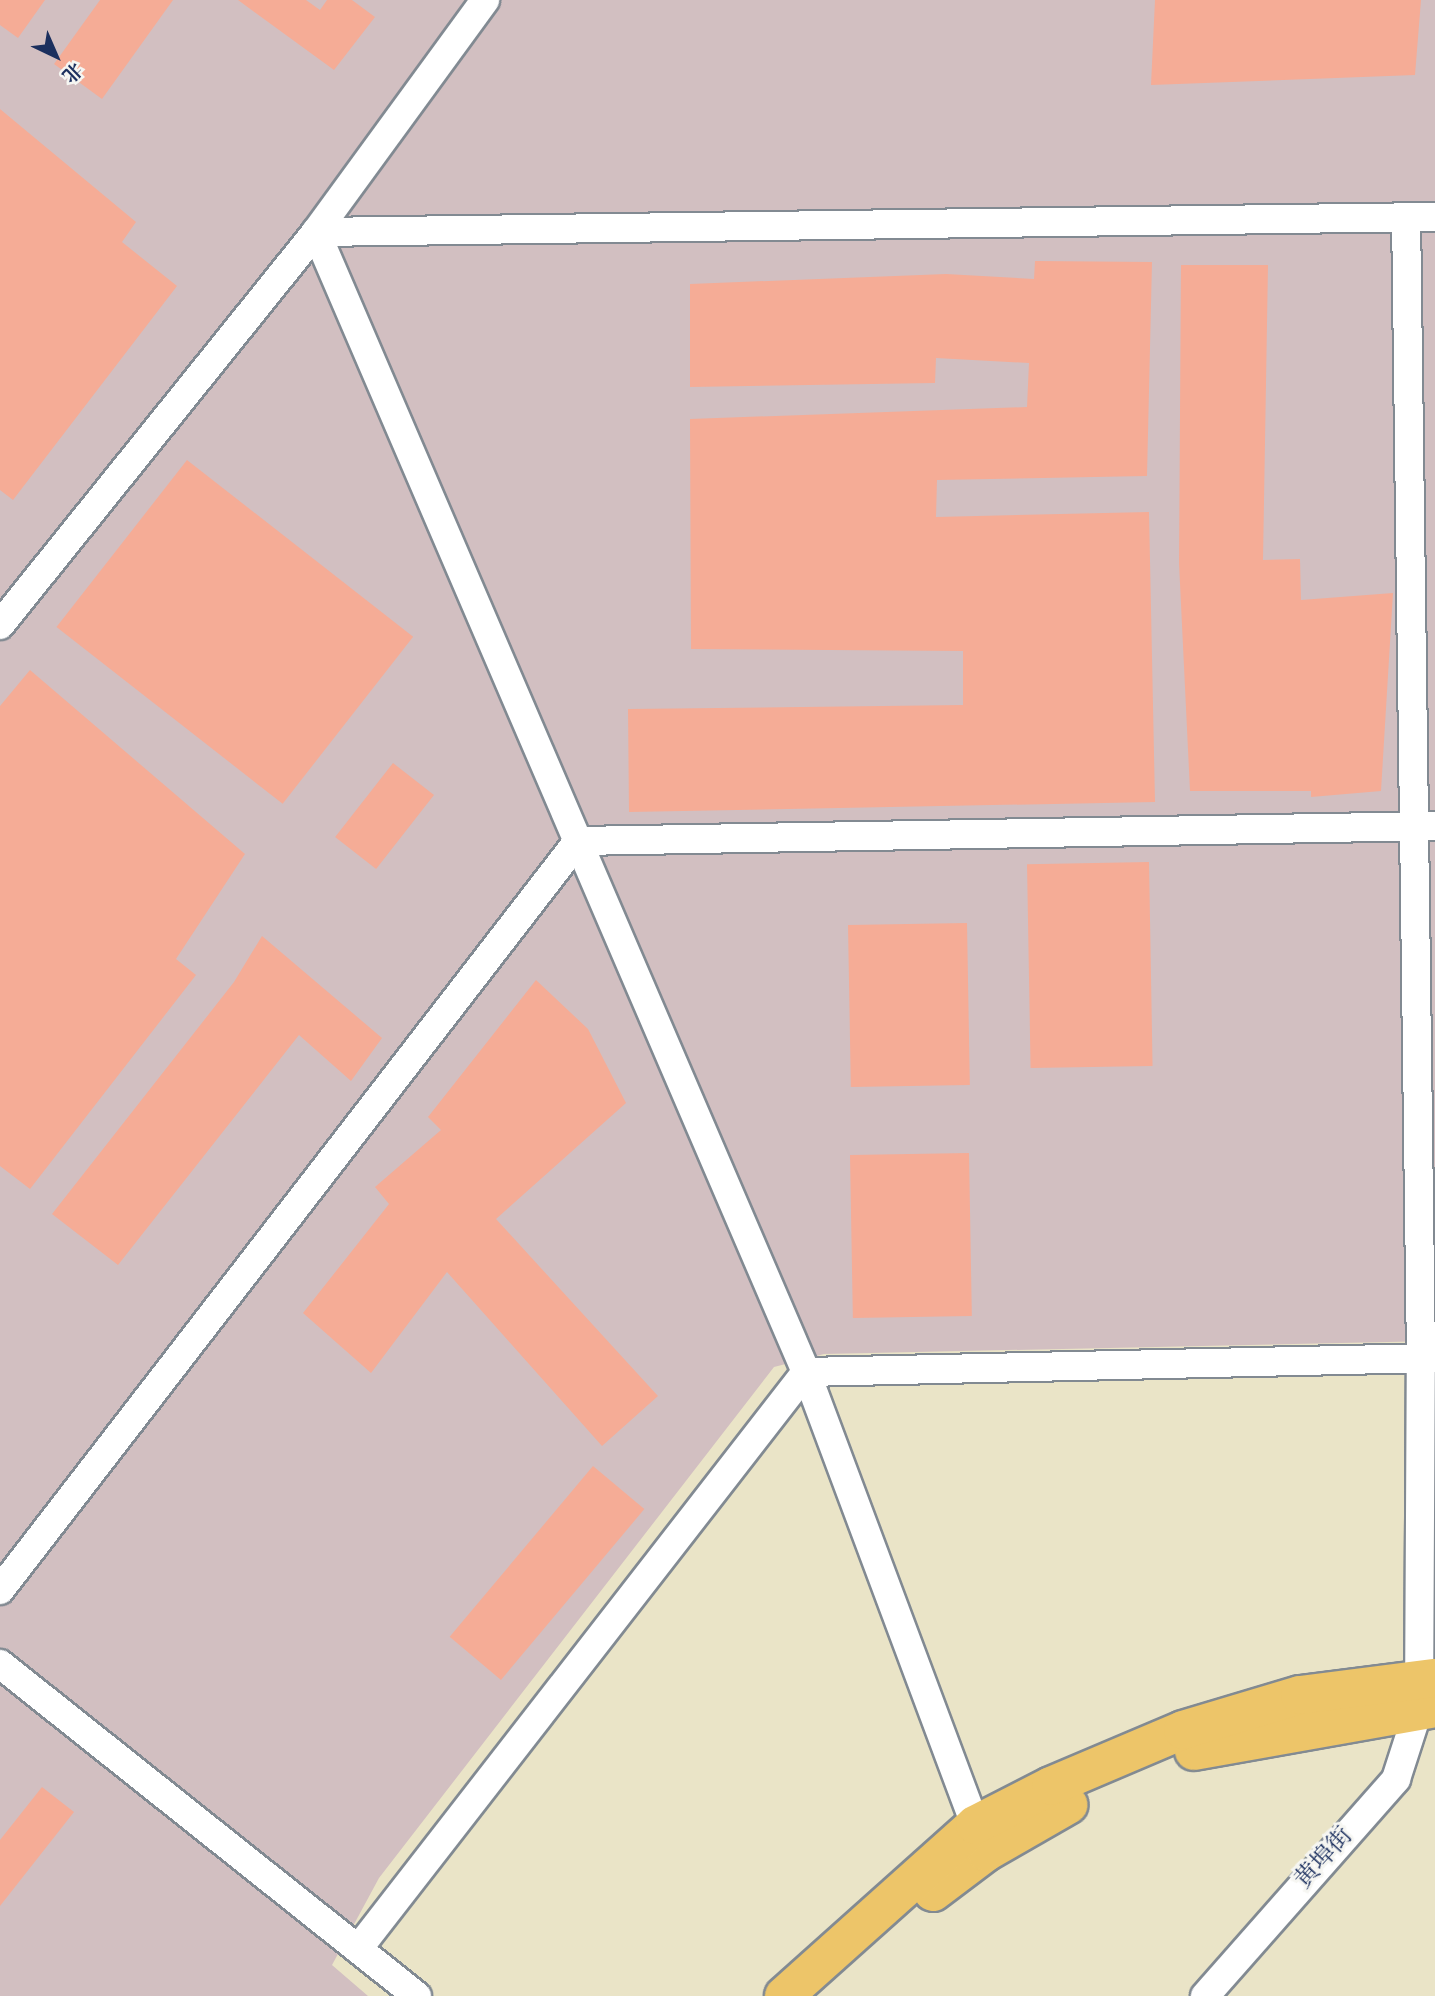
<!DOCTYPE html>
<meta charset="utf-8">
<style>
body{margin:0}
#map{position:relative;width:1435px;height:1996px;overflow:hidden;background:#eae4c7;font-family:"Sorts Mill Goudy","Noto Serif SC",serif}
div>[style]{position:absolute}
.industrial>*{inset:0;background:#d2bfc1}
.building>*{inset:0;background:#f5ac96;transform-origin:0 0}
.roads{filter:drop-shadow(2px 0 #828a92) drop-shadow(-2px 0 #828a92) drop-shadow(0 2px #828a92) drop-shadow(0 -2px #828a92)}
.minor>*{height:28px;margin:-14px;padding:0 14px;transform-origin:14px;border-radius:14px;background:#fff}
.highway>*{height:38px;margin:-19px;padding:0 19px;transform-origin:19px;border-radius:19px;background:#edc569}
span{translate:-50% -50%;white-space:nowrap;text-align:center;line-height:1.15;-webkit-text-stroke:6px #f6f6f2;paint-order:stroke}
.street-label{font-size:24px;color:#1b2f5e}
.north{position:absolute;left:21px;top:21px;width:70px;height:70px;-webkit-text-stroke:5px #f6f6f2;paint-order:stroke;rotate:136deg;font-size:19px;font-weight:700;line-height:28px;text-align:center;color:#1b2f5e}
.north::after{content:'';display:block;margin:auto;width:24px;height:32px;background:#1b2f5e;clip-path:polygon(50% 0,100% 100%,50% 72%,0 100%)}
</style>
<div id="map">
<div class="industrial">
<i style="clip-path:polygon(0 0,1435px 0,1435px 1341px,824px 1354px,774px 1367px,379px 1878px,332px 1965px,368px 1996px,0 1996px)"></i>
</div>
<div class="building">
<i style="clip-path:polygon(0 0,45px 0,18px 38px,0 25px)"></i>
<i style="clip-path:polygon(100px 0,173px 0,102px 99px,54px 64px)"></i>
<i style="clip-path:polygon(238px 0,306px 0,320px 10px,327px 0,352px 0,375px 17px,334px 70px)"></i>
<i style="clip-path:polygon(1155px 0,1421px 0,1415px 75px,1151px 85px)"></i>
<i style="clip-path:polygon(0 109px,136px 222px,122px 242px,177px 286px,13px 500px,0 490px)"></i>
<i style="clip-path:polygon(1035px 261px,1152px 262px,1147px 476px,937px 480px,936px 517px,1149px 512px,1155px 802px,629px 812px,628px 709px,963px 705px,963px 651px,691px 649px,690px 419px,1027px 407px,1029px 363px,936px 358px,935px 383px,690px 387px,690px 284px,946px 274px,1034px 279px)"></i>
<i style="clip-path:polygon(1181px 265px,1268px 265px,1263px 560px,1300px 559px,1301px 600px,1393px 593px,1381px 791px,1311px 797px,1311px 791px,1190px 791px,1179px 563px)"></i>
<i style="left:187px;top:460px;width:287px;height:212px;rotate:38deg"></i>
<i style="clip-path:polygon(30px 670px,245px 854px,176px 959px,196px 975px,30px 1189px,0 1166px,0 706px)"></i>
<i style="left:393px;top:763px;width:52px;height:94px;rotate:38deg"></i>
<i style="left:1149px;top:862px;width:204px;height:122px;rotate:89deg"></i>
<i style="left:967px;top:923px;width:162px;height:119px;rotate:89deg"></i>
<i style="clip-path:polygon(262px 936px,382px 1038px,351px 1081px,299px 1035px,118px 1265px,52px 1214px,234px 982px)"></i>
<i style="clip-path:polygon(536px 980px,588px 1029px,626px 1103px,496px 1219px,658px 1396px,602px 1446px,447px 1272px,371px 1373px,303px 1313px,389px 1204px,375px 1187px,441px 1130px,428px 1117px)"></i>
<i style="left:969px;top:1153px;width:163px;height:119px;rotate:89deg"></i>
<i style="left:593px;top:1466px;width:67px;height:223px;rotate:40deg"></i>
<i style="clip-path:polygon(42px 1787px,74px 1812px,0 1906px,0 1840px)"></i>
</div>
<div class="roads">
<div class="minor">
<i style="left:0;top:625px;width:504px;rotate:-51.2deg"></i>
<i style="left:316px;top:232px;width:287px;rotate:-53.9deg"></i>
<i style="left:0;top:1590px;width:946px;rotate:-52.34deg"></i>
<i style="left:578px;top:841px;width:857px;rotate:-1deg"></i>
<i style="left:0;top:1664px;width:533px;rotate:38.53deg"></i>
<i style="left:982px;top:1843px;width:503px;rotate:-110.49deg"></i>
<i style="left:806px;top:1372px;width:1241px;rotate:-113.26deg"></i>
<i style="left:316px;top:232px;width:1119px;rotate:-0.77deg"></i>
<i style="left:358px;top:1949px;width:731px;rotate:-52.17deg"></i>
<i style="left:806px;top:1372px;width:629px;rotate:-1.28deg"></i>
<i style="left:1205px;top:1996px;width:289px;rotate:-48.6deg"></i>
<i style="left:1396px;top:1779px;width:75px;rotate:-72.1deg"></i>
<i style="left:1419px;top:1708px;width:350px;rotate:-89.7deg"></i>
<i style="left:1421px;top:1358px;width:1140px;rotate:-90.75deg"></i>
</div>
<div class="highway">
<i style="left:1194px;top:1751px;width:245px;rotate:-10.1deg"></i>
<i style="left:933px;top:1892px;width:66px;rotate:-37deg"></i>
<i style="left:986px;top:1852px;width:95px;rotate:-29.8deg"></i>
<i style="left:784px;top:1996px;width:256px;rotate:-41.8deg"></i>
<i style="left:975px;top:1825px;width:85px;rotate:-27.2deg"></i>
<i style="left:1051px;top:1786px;width:143px;rotate:-23deg"></i>
<i style="left:1183px;top:1730px;width:122px;rotate:-16.7deg"></i>
<i style="left:1300px;top:1695px;width:136px;rotate:-7.2deg"></i>
</div>
</div>
<div class="street-label">
<span style="left:1325px;top:1859px;rotate:-48deg">黄埠街</span>
</div>
<div class="north">北</div>
</div>
